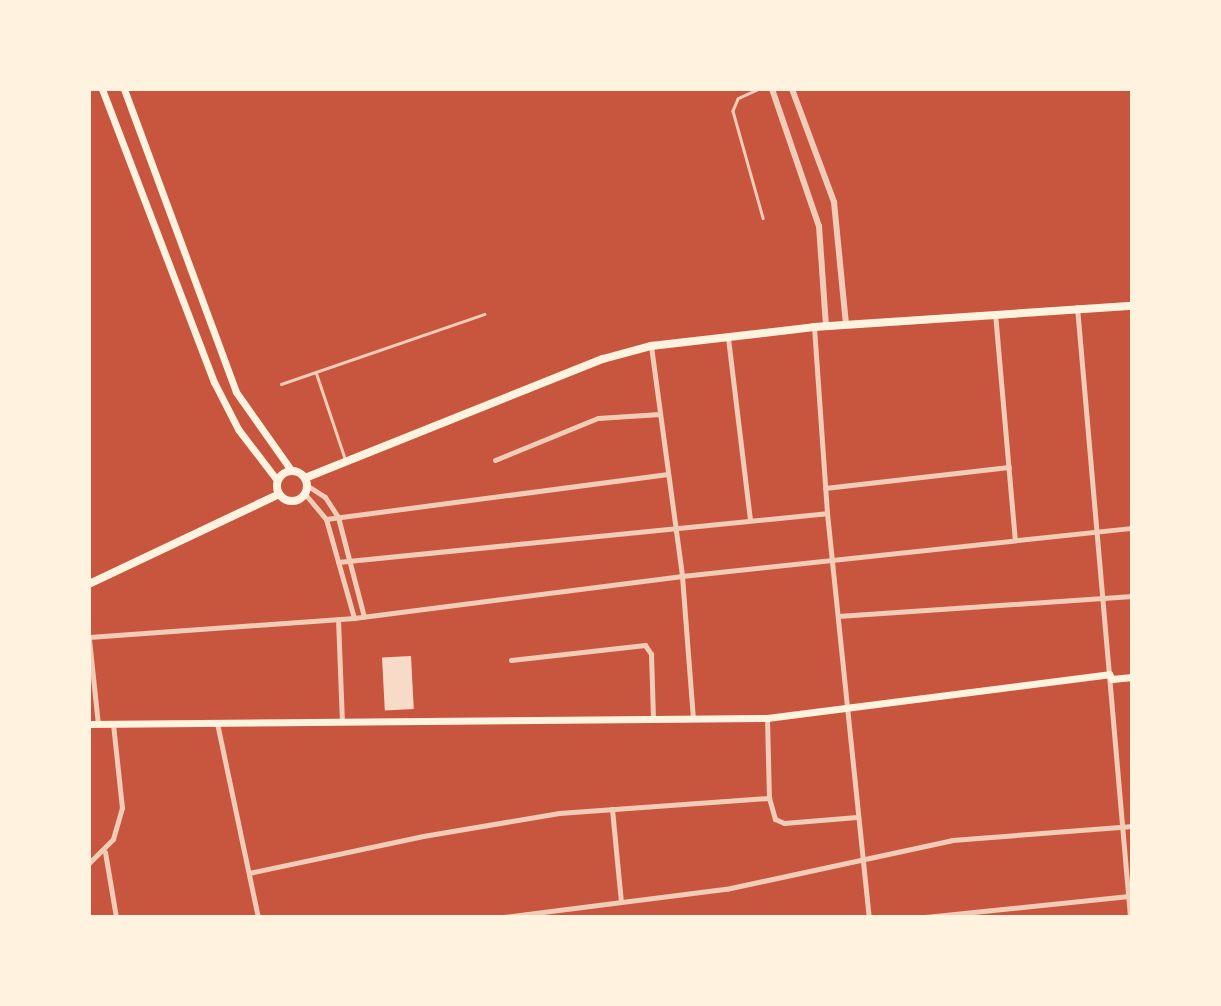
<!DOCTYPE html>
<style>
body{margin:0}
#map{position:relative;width:1221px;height:1006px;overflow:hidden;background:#c8553d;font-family:"Fira Sans",sans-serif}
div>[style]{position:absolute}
.building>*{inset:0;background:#f7dbc8;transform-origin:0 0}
.service>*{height:2.5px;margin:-1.25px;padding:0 1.25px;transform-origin:1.25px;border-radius:1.25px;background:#f1ccb7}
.minor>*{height:5px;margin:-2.5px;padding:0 2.5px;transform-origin:2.5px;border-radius:2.5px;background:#f1ccb7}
.tertiary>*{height:6px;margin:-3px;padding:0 3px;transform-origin:3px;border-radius:3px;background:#f1ccb7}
.secondary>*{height:7px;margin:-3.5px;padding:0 3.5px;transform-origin:3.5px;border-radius:3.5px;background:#fff3e0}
.primary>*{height:8px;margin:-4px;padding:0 4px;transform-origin:4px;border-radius:4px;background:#fff3e0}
.primary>.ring{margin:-4px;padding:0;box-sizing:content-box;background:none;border:8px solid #fff3e0;border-radius:50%}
span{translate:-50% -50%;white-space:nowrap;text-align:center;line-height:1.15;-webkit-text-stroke:5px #fff3e0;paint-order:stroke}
.frame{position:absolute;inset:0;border:91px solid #fff3e0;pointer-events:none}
</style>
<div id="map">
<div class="building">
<i style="left:411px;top:656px;width:53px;height:29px;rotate:87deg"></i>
</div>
<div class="service">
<i style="left:759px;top:89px;width:23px;rotate:155deg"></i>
<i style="left:738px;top:99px;width:13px;rotate:113deg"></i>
<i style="left:733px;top:111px;width:111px;rotate:74.3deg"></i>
<i style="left:316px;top:372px;width:91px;rotate:71.4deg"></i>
<i style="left:281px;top:384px;width:215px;rotate:-19deg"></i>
</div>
<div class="minor">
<i style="left:1077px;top:307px;width:612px;rotate:85.03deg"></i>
<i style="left:995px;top:313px;width:228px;rotate:85deg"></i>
<i style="left:814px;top:327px;width:186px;rotate:86deg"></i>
<i style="left:827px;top:513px;width:406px;rotate:84.1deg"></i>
<i style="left:728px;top:338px;width:182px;rotate:83.1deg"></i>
<i style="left:651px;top:346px;width:232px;rotate:82.3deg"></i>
<i style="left:682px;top:576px;width:143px;rotate:85.6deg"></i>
<i style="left:495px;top:460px;width:111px;rotate:-22.2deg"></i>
<i style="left:598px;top:418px;width:62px;rotate:-3.7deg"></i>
<i style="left:308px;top:486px;width:20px;rotate:33deg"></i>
<i style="left:325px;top:497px;width:24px;rotate:57deg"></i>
<i style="left:338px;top:517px;width:103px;rotate:75.4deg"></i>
<i style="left:825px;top:488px;width:185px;rotate:-6.5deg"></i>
<i style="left:305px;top:494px;width:33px;rotate:50deg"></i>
<i style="left:326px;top:519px;width:103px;rotate:74.2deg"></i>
<i style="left:326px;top:519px;width:345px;rotate:-7.5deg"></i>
<i style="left:338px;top:562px;width:491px;rotate:-5.7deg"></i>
<i style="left:838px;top:616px;width:295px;rotate:-3.9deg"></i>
<i style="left:338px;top:619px;width:103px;rotate:87.8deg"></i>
<i style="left:89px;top:637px;width:266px;rotate:-4.1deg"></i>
<i style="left:354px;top:618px;width:331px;rotate:-7.3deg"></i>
<i style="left:682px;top:576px;width:453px;rotate:-6.1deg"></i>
<i style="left:89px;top:639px;width:85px;rotate:84deg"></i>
<i style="left:511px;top:660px;width:135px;rotate:-6.4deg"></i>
<i style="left:645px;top:645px;width:11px;rotate:56deg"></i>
<i style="left:651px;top:654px;width:65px;rotate:88.2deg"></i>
<i style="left:767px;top:718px;width:80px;rotate:88.6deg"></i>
<i style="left:769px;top:798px;width:22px;rotate:74deg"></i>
<i style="left:775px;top:819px;width:10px;rotate:24deg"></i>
<i style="left:784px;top:823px;width:73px;rotate:-4.7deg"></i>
<i style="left:217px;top:723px;width:198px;rotate:78.1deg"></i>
<i style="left:612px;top:809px;width:93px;rotate:84.5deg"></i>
<i style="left:105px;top:852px;width:66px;rotate:80.4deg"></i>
<i style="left:89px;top:863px;width:34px;rotate:-45deg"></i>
<i style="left:113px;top:839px;width:32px;rotate:-74deg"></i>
<i style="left:122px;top:808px;width:84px;rotate:-96.1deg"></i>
<i style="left:249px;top:873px;width:178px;rotate:-12deg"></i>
<i style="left:423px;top:836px;width:138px;rotate:-9.6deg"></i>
<i style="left:559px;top:813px;width:211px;rotate:-4.1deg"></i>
<i style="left:503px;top:917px;width:225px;rotate:-7.2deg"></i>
<i style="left:726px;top:889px;width:231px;rotate:-12.2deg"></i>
<i style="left:952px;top:840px;width:181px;rotate:-4.4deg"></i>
<i style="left:925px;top:917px;width:205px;rotate:-5.9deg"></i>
</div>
<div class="tertiary">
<i style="left:772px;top:89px;width:145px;rotate:71.1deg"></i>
<i style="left:819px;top:226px;width:100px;rotate:86deg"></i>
<i style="left:792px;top:89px;width:121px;rotate:69.6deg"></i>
<i style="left:834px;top:202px;width:124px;rotate:84.4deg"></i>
</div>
<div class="secondary">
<i style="left:102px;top:89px;width:314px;rotate:69.1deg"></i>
<i style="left:214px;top:382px;width:53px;rotate:62.9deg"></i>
<i style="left:238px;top:429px;width:64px;rotate:52.6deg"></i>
<i style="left:124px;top:89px;width:323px;rotate:69.7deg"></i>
<i style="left:236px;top:392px;width:95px;rotate:54.8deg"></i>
<i style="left:89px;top:724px;width:678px;rotate:-0.51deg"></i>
<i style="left:767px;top:718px;width:345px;rotate:-7.3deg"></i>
<i style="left:1109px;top:674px;width:6px;rotate:59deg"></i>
<i style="left:1112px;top:679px;width:20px;rotate:-6deg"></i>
</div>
<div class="primary">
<i class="ring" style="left:277px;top:471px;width:22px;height:22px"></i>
<i style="left:305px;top:478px;width:321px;rotate:-21.8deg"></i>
<i style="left:603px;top:359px;width:50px;rotate:-15.2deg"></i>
<i style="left:651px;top:346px;width:164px;rotate:-6.6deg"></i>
<i style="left:814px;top:327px;width:319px;rotate:-3.8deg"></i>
<i style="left:89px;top:584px;width:210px;rotate:-25.3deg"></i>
</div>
<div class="frame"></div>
</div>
